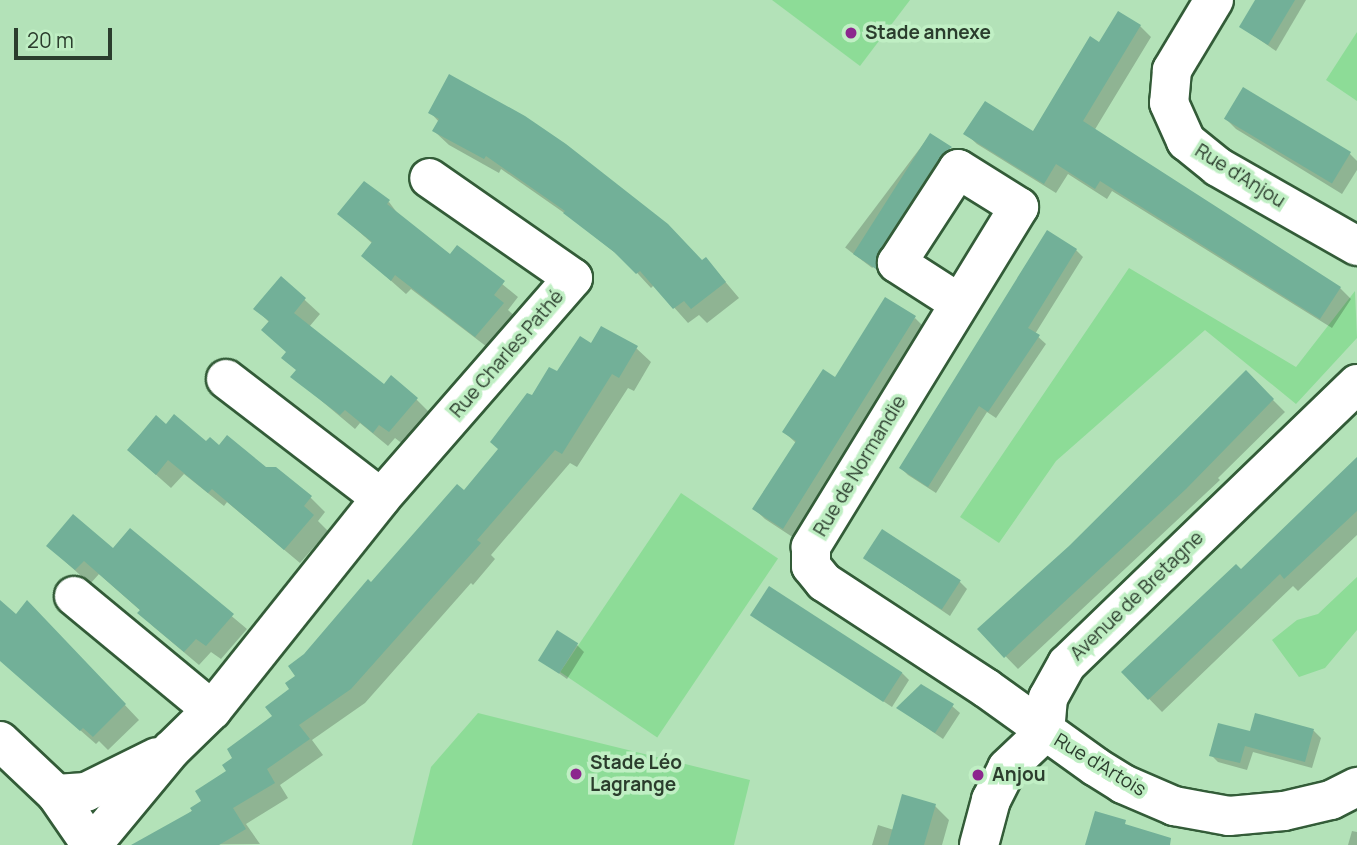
<!DOCTYPE html>
<meta charset="utf-8">
<style>
body{margin:0}
#map{position:relative;width:1357px;height:845px;overflow:hidden;background:#b3e2b8;font-family:Manrope,sans-serif}
div>[style]{position:absolute}
.green>*{inset:0;background:#8ddc97;transform-origin:0 0}
.shadow>*{inset:0;background:#0003;transform-origin:0 0}
.building>*{inset:0;background:#72b098;transform-origin:0 0}
.roads{filter:drop-shadow(2px 0 #335c38) drop-shadow(-2px 0 #335c38) drop-shadow(0 2px #335c38) drop-shadow(0 -2px #335c38)}
.street>*{height:38px;margin:-19px;padding:0 19px;transform-origin:19px;border-radius:19px;background:#fff}
.secondary>*{height:38px;margin:-19px;padding:0 19px;transform-origin:19px;border-radius:19px;background:#fff}
.dots>*{width:19px;height:19px;translate:-50% -50%;box-sizing:border-box;border:4px solid #c0efc4;border-radius:50%}
span{translate:-50% -50%;white-space:nowrap;text-align:center;line-height:1.15;-webkit-text-stroke:7px #c0efc4;paint-order:stroke}
.poi-label{font-size:19px;color:#2b3d2d;font-weight:700}
.left{translate:0 -50%;text-align:left}
.street-label{font-size:19px;color:#2b3d2d}
.scale{position:absolute;left:14px;top:28px;width:98px;height:32px;box-sizing:border-box;border:4px solid #2b3d2d;border-top:0;padding-left:9px;font-size:21px;line-height:24px;white-space:nowrap;color:#2b3d2d;-webkit-text-stroke:5px #c0efc4;paint-order:stroke}
</style>
<div id="map">
<div class="green">
<i style="clip-path:polygon(772px 0,910px 0,860px 66px)"></i>
<i style="clip-path:polygon(1357px 32px,1357px 101px,1326px 80px)"></i>
<i style="clip-path:polygon(1129px 268px,1296px 367px,1355px 291px,1357px 338px,1296px 404px,1205px 330px,1056px 461px,999px 543px,960px 517px)"></i>
<i style="left:681px;top:493px;width:117px;height:216px;rotate:34deg"></i>
<i style="clip-path:polygon(1357px 577px,1357px 630px,1325px 668px,1299px 677px,1272px 640px,1297px 620px,1318px 614px)"></i>
<i style="clip-path:polygon(478px 713px,750px 780px,734px 845px,412px 845px,431px 767px)"></i>
</div>
<div class="shadow">
<i style="clip-path:polygon(1257px 0,1306px 0,1276px 51px,1241px 27px)"></i>
<i style="clip-path:polygon(1140px 26px,1151px 37px,1094px 131px,1340px 288px,1351px 299px,1332px 328px,1112px 191px,1107px 199px,1068px 174px,1056px 193px,977px 144px,966px 134px,1034px 133px)"></i>
<i style="clip-path:polygon(430px 112px,702px 262px,706px 259px,739px 298px,707px 323px,699px 315px,688px 323px,654px 285px,651px 288px,628px 263px,570px 217px,501px 169px,499px 173px,449px 145px,434px 131px,439px 122px)"></i>
<i style="clip-path:polygon(1225px 118px,1349px 153px,1357px 161px,1357px 170px,1342px 194px,1236px 129px)"></i>
<i style="left:930px;top:135px;width:34px;height:141px;rotate:37deg"></i>
<i style="clip-path:polygon(389px 202px,401px 218px,450px 257px,457px 247px,518px 297px,508px 310px,517px 318px,491px 350px,411px 289px,406px 294px,363px 256px,373px 244px,339px 214px)"></i>
<i style="clip-path:polygon(1076px 250px,1083px 257px,1035px 334px,1046px 344px,996px 418px,987px 412px,936px 493px,908px 475px,901px 468px)"></i>
<i style="clip-path:polygon(282px 279px,320px 314px,309px 327px,384px 386px,416px 399px,431px 414px,404px 445px,395px 438px,388px 446px,360px 423px,355px 429px,293px 377px,297px 371px,287px 353px,270px 323px,256px 309px)"></i>
<i style="clip-path:polygon(915px 318px,925px 328px,794px 538px,765px 519px,754px 509px,796px 443px,784px 432px,824px 372px,836px 379px)"></i>
<i style="clip-path:polygon(591px 345px,636px 348px,651px 362px,634px 391px,628px 388px,577px 467px,570px 463px,491px 555px,495px 559px,473px 585px,471px 583px,365px 703px,312px 740px,323px 755px,280px 785px,288px 798px,246px 824px,260px 844px,149px 845px,203px 802px,228px 771px,234px 758px,274px 717px,292px 689px,305px 655px,464px 492px,500px 450px,533px 398px)"></i>
<i style="clip-path:polygon(1246px 373px,1285px 412px,1218px 478px,1220px 480px,1018px 669px,979px 629px,1070px 548px)"></i>
<i style="clip-path:polygon(166px 426px,266px 469px,310px 497px,325px 512px,318px 521px,328px 531px,300px 563px,227px 502px,224px 506px,184px 474px,171px 488px,144px 464px)"></i>
<i style="clip-path:polygon(1357px 460px,1357px 535px,1298px 591px,1293px 586px,1162px 712px,1123px 672px,1241px 571px)"></i>
<i style="clip-path:polygon(130px 531px,247px 629px,221px 659px,211px 652px,199px 665px,154px 627px,140px 613px,141px 611px,99px 574px,90px 584px,48px 546px,113px 551px)"></i>
<i style="clip-path:polygon(866px 559px,960px 582px,967px 589px,950px 616px)"></i>
<i style="clip-path:polygon(0 613px,42px 617px,139px 720px,108px 750px,99px 741px,96px 744px,0 660px)"></i>
<i style="clip-path:polygon(753px 614px,902px 673px,909px 680px,892px 707px)"></i>
<i style="clip-path:polygon(577px 645px,584px 652px,567px 679px,540px 660px)"></i>
<i style="clip-path:polygon(952px 706px,960px 713px,943px 739px,898px 708px)"></i>
<i style="clip-path:polygon(1256px 715px,1314px 731px,1321px 738px,1312px 768px,1253px 752px,1247px 770px,1218px 762px,1211px 755px,1251px 733px)"></i>
<i style="clip-path:polygon(935px 806px,949px 820px,942px 845px,872px 845px,878px 825px,894px 830px)"></i>
<i style="clip-path:polygon(1352px 831px,1357px 832px,1357px 845px,1348px 845px)"></i>
</div>
<div class="building">
<i style="clip-path:polygon(1255px 0,1295px 0,1268px 45px,1239px 27px)"></i>
<i style="clip-path:polygon(1118px 11px,1141px 25px,1083px 121px,1341px 287px,1320px 319px,1100px 181px,1095px 189px,1056px 164px,1044px 184px,963px 134px,985px 101px,1033px 131px,1090px 36px,1099px 42px)"></i>
<i style="clip-path:polygon(449px 74px,525px 116px,566px 144px,668px 224px,702px 260px,706px 257px,726px 282px,691px 309px,684px 301px,673px 309px,640px 271px,636px 274px,614px 252px,563px 213px,565px 211px,486px 156px,484px 159px,432px 131px,439px 119px,428px 113px)"></i>
<i style="left:1243px;top:87px;width:126px;height:37px;rotate:31deg"></i>
<i style="clip-path:polygon(930px 133px,952px 147px,940px 157px,879px 251px,876px 269px,853px 254px)"></i>
<i style="clip-path:polygon(364px 181px,390px 200px,387px 204px,450px 254px,457px 245px,505px 281px,494px 295px,504px 303px,475px 337px,395px 275px,391px 281px,361px 256px,372px 242px,337px 214px)"></i>
<i style="clip-path:polygon(1047px 230px,1077px 249px,1028px 328px,1040px 335px,988px 412px,979px 406px,928px 487px,899px 468px)"></i>
<i style="clip-path:polygon(281px 276px,306px 298px,294px 313px,384px 384px,391px 375px,418px 398px,389px 432px,379px 425px,373px 433px,345px 410px,340px 415px,290px 377px,296px 370px,281px 358px,286px 352px,261px 330px,269px 321px,253px 309px)"></i>
<i style="clip-path:polygon(885px 297px,916px 316px,783px 529px,752px 509px,796px 441px,782px 432px,823px 369px,835px 377px)"></i>
<i style="clip-path:polygon(601px 326px,638px 346px,619px 378px,612px 374px,562px 454px,555px 450px,477px 540px,481px 543px,351px 689px,299px 725px,310px 739px,267px 769px,275px 783px,233px 808px,246px 829px,219px 845px,131px 845px,192px 811px,190px 808px,201px 801px,195px 791px,226px 771px,222px 765px,232px 758px,227px 749px,272px 716px,265px 707px,289px 689px,285px 683px,295px 676px,288px 666px,304px 654px,368px 579px,371px 582px,457px 484px,464px 490px,498px 449px,490px 442px,527px 393px,532px 395px,549px 367px,557px 371px,580px 336px,591px 343px)"></i>
<i style="clip-path:polygon(1246px 370px,1274px 399px,1186px 489px,1004px 658px,977px 629px,1069px 546px)"></i>
<i style="clip-path:polygon(174px 414px,206px 441px,210px 437px,219px 445px,227px 435px,266px 467px,276px 467px,312px 496px,304px 506px,314px 515px,284px 550px,212px 489px,208px 493px,168px 460px,156px 475px,127px 450px,156px 415px,166px 424px)"></i>
<i style="clip-path:polygon(1357px 457px,1357px 511px,1284px 579px,1280px 574px,1148px 700px,1121px 672px,1236px 564px,1241px 569px)"></i>
<i style="clip-path:polygon(73px 514px,113px 548px,130px 528px,234px 614px,206px 646px,196px 639px,184px 652px,137px 613px,140px 610px,84px 561px,75px 570px,46px 546px)"></i>
<i style="left:882px;top:529px;width:94px;height:35px;rotate:33deg"></i>
<i style="left:769px;top:586px;width:159px;height:35px;rotate:33deg"></i>
<i style="clip-path:polygon(0 600px,16px 614px,27px 600px,126px 704px,93px 737px,83px 728px,80px 731px,0 661px)"></i>
<i style="left:557px;top:630px;width:25px;height:36px;rotate:32deg"></i>
<i style="clip-path:polygon(921px 684px,954px 704px,935px 733px,896px 708px)"></i>
<i style="clip-path:polygon(1255px 713px,1314px 729px,1305px 762px,1245px 746px,1240px 763px,1209px 756px,1218px 723px,1250px 731px)"></i>
<i style="clip-path:polygon(902px 794px,936px 804px,924px 845px,888px 845px)"></i>
<i style="clip-path:polygon(1095px 811px,1126px 820px,1125px 824px,1171px 838px,1170px 845px,1085px 845px)"></i>
</div>
<div class="roads">
<div class="street">
<i style="left:1214px;top:0;width:82px;rotate:121deg"></i>
<i style="left:1172px;top:70px;width:33px;rotate:95deg"></i>
<i style="left:1169px;top:103px;width:42px;rotate:65.9deg"></i>
<i style="left:1186px;top:141px;width:41px;rotate:39.1deg"></i>
<i style="left:1218px;top:167px;width:160px;rotate:29.6deg"></i>
<i style="left:959px;top:303px;width:74px;rotate:-147.2deg"></i>
<i style="left:897px;top:263px;width:112px;rotate:-57deg"></i>
<i style="left:958px;top:169px;width:72px;rotate:31.9deg"></i>
<i style="left:1019px;top:207px;width:399px;rotate:121.5deg"></i>
<i style="left:811px;top:547px;width:19px;rotate:90deg"></i>
<i style="left:811px;top:566px;width:21px;rotate:51deg"></i>
<i style="left:824px;top:582px;width:194px;rotate:33.2deg"></i>
<i style="left:986px;top:688px;width:135px;rotate:35.7deg"></i>
<i style="left:1096px;top:767px;width:32px;rotate:32deg"></i>
<i style="left:1123px;top:784px;width:56px;rotate:23.3deg"></i>
<i style="left:1174px;top:806px;width:56px;rotate:10.3deg"></i>
<i style="left:1229px;top:816px;width:55px;rotate:-5.2deg"></i>
<i style="left:1284px;top:811px;width:48px;rotate:-13.2deg"></i>
<i style="left:1331px;top:800px;width:29px;rotate:-27deg"></i>
<i style="left:226px;top:379px;width:195px;rotate:37.5deg"></i>
<i style="left:74px;top:596px;width:179px;rotate:39.6deg"></i>
<i style="left:56px;top:794px;width:30px;rotate:-4deg"></i>
<i style="left:86px;top:792px;width:79px;rotate:-26.2deg"></i>
<i style="left:92px;top:845px;width:124px;rotate:-50.3deg"></i>
<i style="left:171px;top:750px;width:57px;rotate:-44.3deg"></i>
<i style="left:212px;top:710px;width:271px;rotate:-51.4deg"></i>
<i style="left:381px;top:498px;width:292px;rotate:-48.9deg"></i>
<i style="left:573px;top:278px;width:175px;rotate:-145.2deg"></i>
<i style="left:979px;top:845px;width:47px;rotate:-75.1deg"></i>
<i style="left:991px;top:800px;width:36px;rotate:-63deg"></i>
<i style="left:1007px;top:768px;width:52px;rotate:-43.5deg"></i>
<i style="left:1045px;top:732px;width:34px;rotate:-85deg"></i>
<i style="left:1048px;top:698px;width:39px;rotate:-61deg"></i>
<i style="left:1067px;top:664px;width:403px;rotate:-44deg"></i>
</div>
<div class="secondary">
<i style="left:0;top:741px;width:77px;rotate:43.4deg"></i>
<i style="left:56px;top:794px;width:62px;rotate:55.5deg"></i>
</div>
</div>
<div class="dots">
<i style="left:851px;top:33px;background:#8c278e"></i>
<i style="left:576px;top:774px;background:#8c278e"></i>
<i style="left:978px;top:775px;background:#8c278e"></i>
</div>
<div class="poi-label">
<span class="left" style="left:865px;top:33px">Stade annexe</span>
<span class="left" style="left:590px;top:774px">Stade Léo<br>Lagrange</span>
<span class="left" style="left:992px;top:775px">Anjou</span>
</div>
<div class="street-label">
<span style="left:1240px;top:176px;rotate:32deg">Rue d'Anjou</span>
<span style="left:507px;top:354px;rotate:-49deg">Rue Charles Pathé</span>
<span style="left:860px;top:466px;rotate:-59deg">Rue de Normandie</span>
<span style="left:1137px;top:596px;rotate:-44deg">Avenue de Bretagne</span>
<span style="left:1100px;top:765px;rotate:31deg">Rue d'Artois</span>
</div>
<div class="scale">20 m</div>
</div>
